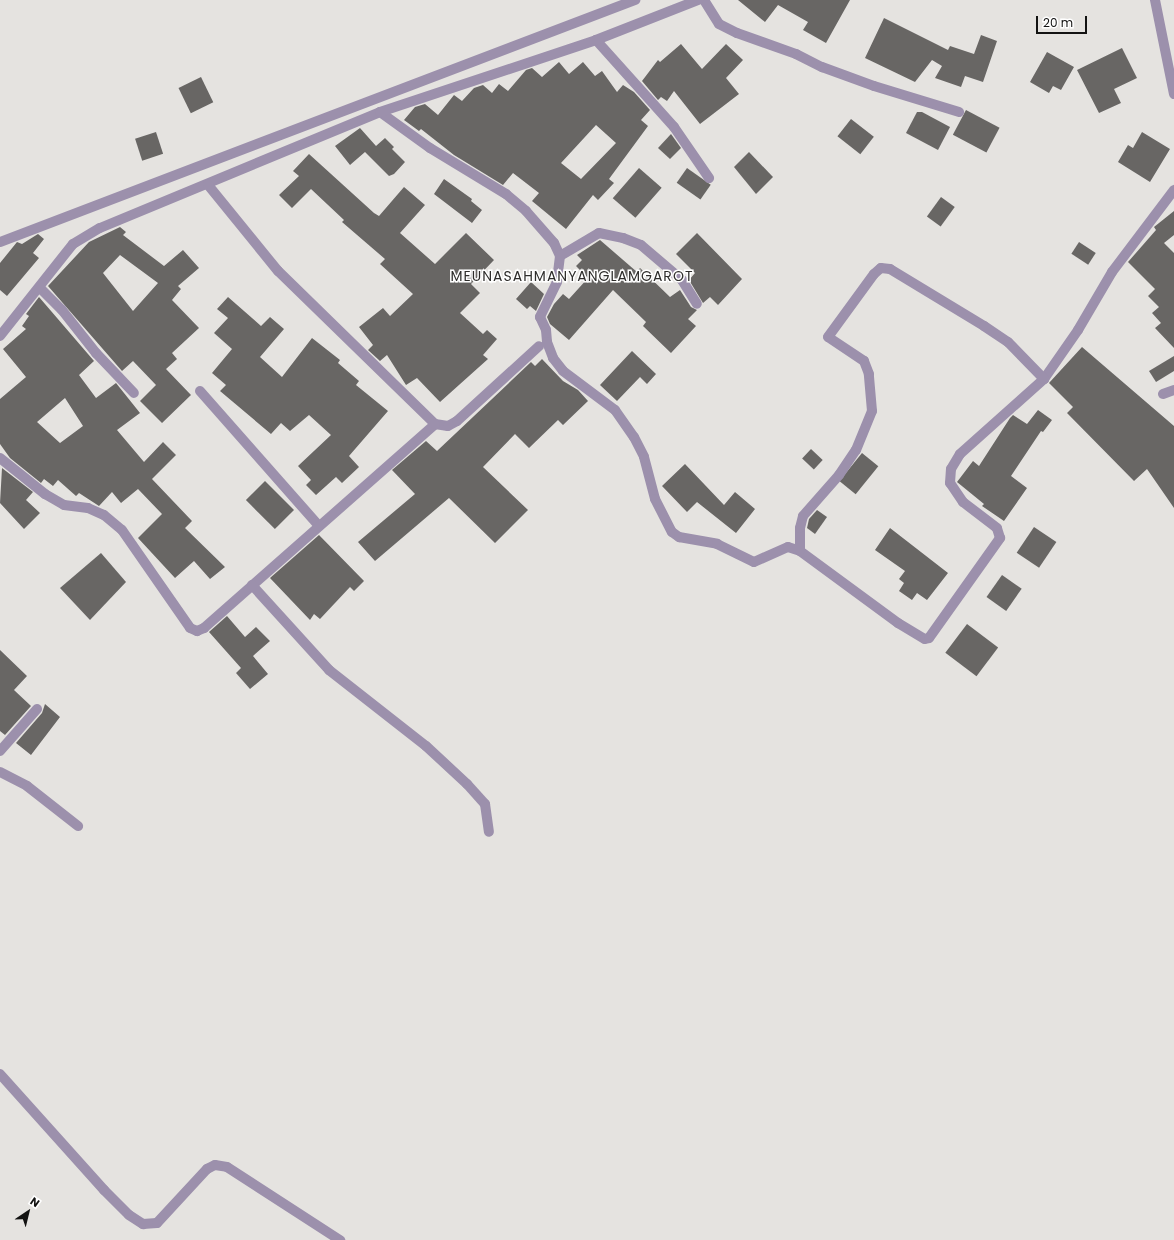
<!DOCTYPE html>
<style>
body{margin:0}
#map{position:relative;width:1174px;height:1240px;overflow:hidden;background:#e5e3e0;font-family:Poppins,sans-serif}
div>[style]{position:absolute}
.building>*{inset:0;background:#686664;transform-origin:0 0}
.minor>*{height:10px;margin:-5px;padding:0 5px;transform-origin:5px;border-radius:5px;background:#9c90ac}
span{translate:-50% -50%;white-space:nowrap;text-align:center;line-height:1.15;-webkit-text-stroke:3px #fff;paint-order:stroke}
.quarter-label{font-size:14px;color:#2e2d2b;letter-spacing:1px}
.north{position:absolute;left:8px;top:1192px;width:40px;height:40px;-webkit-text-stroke:3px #fff;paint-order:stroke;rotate:35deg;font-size:11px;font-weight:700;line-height:16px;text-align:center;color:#131312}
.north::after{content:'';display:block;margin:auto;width:14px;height:18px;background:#131312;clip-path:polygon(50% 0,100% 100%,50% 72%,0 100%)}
.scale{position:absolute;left:1036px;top:16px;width:51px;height:18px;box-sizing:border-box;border:2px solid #131312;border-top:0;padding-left:5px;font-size:12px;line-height:14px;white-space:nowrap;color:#131312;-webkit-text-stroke:3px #fff;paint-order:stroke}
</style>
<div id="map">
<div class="building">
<i style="clip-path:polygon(738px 0,850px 0,826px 43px,803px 30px,808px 22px,778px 5px,765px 22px)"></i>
<i style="clip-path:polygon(884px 18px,948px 50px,950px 46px,974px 54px,981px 35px,997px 41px,983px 82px,965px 76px,961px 87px,935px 78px,942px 66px,932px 60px,915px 82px,865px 58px)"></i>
<i style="clip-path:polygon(681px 44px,702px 69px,726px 44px,743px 60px,726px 78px,739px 94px,700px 124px,674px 91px,667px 101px,661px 97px,658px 100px,642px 81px,658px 60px,660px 62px)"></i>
<i style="clip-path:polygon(1122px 48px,1137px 78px,1114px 89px,1121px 103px,1099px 113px,1077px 70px)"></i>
<i style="clip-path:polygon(1047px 52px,1074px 67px,1061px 90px,1053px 86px,1049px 93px,1030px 82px)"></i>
<i style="clip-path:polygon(evenodd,559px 62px,569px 74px,583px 62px,595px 76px,602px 71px,617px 92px,623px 85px,634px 92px,650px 110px,641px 120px,648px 126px,609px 179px,614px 183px,598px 200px,593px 195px,566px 229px,532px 201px,539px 193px,513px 173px,503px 185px,454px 155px,421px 129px,419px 131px,404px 120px,415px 107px,425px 104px,438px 115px,454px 95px,462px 101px,474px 88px,483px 85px,492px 93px,499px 84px,508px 91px,526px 70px,532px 68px,542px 77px,559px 62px,596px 125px,616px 143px,581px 179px,561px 163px,596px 125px)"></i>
<i style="left:201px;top:77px;width:28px;height:25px;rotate:64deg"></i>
<i style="left:966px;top:110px;width:38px;height:28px;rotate:28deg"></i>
<i style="clip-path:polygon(917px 112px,922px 112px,950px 127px,938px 150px,906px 133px)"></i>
<i style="left:851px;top:119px;width:29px;height:22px;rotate:38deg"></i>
<i style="clip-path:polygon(360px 128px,376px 146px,385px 138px,394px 147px,392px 149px,405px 162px,394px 174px,389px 176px,365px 152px,350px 165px,335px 146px)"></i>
<i style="left:156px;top:132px;width:23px;height:22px;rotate:72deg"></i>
<i style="clip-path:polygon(1142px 132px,1170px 149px,1150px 182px,1118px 162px,1128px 145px,1133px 148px)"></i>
<i style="clip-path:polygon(671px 134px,681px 148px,670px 159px,658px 148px)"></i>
<i style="clip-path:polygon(749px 152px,773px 177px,756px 194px,734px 167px)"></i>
<i style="clip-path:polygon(309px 154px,374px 213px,379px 216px,404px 187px,425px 205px,400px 233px,435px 264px,466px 233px,494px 260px,471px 284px,480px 293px,460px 313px,483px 334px,487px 330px,497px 339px,483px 355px,488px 359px,440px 402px,417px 378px,406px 385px,387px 355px,380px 361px,368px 350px,373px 345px,359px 327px,383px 308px,390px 316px,413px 294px,380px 264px,385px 259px,342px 222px,344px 220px,311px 189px,292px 208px,279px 195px,299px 176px,293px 171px)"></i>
<i style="left:639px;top:168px;width:30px;height:40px;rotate:41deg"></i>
<i style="left:687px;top:168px;width:29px;height:18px;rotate:35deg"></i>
<i style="clip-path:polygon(444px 179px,472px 199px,471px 201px,482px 210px,472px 223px,434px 194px)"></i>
<i style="left:941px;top:197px;width:17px;height:24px;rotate:36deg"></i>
<i style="clip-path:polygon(1174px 211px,1174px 235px,1164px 243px,1174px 253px,1174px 348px,1155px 328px,1161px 323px,1152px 313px,1159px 307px,1148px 296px,1155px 289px,1128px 262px,1156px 230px,1154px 227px)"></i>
<i style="clip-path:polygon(evenodd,120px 227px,126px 232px,123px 235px,164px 266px,183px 250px,199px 268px,178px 286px,181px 289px,172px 300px,199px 328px,172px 353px,177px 359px,166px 369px,191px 395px,162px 423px,140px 401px,156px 385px,133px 361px,122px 371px,48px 286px,89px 242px,120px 227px,120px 255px,158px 283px,133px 311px,103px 273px,120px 255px)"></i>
<i style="clip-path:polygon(697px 233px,742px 279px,718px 305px,710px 297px,703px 303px,689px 280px,695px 273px,676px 254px)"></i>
<i style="clip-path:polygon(38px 234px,44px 239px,33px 253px,39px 258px,7px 296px,0 290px,0 263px,17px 242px,22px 244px)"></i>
<i style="clip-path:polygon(600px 240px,637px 272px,640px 268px,670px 297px,680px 290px,691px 307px,697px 310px,688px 319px,696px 326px,671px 353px,643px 326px,646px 322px,613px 290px,569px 340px,550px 324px,547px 317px,554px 304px,563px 294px,569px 299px,588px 278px,576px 266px,582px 260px,577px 255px)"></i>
<i style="left:1079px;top:242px;width:20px;height:14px;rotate:33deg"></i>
<i style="clip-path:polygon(531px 282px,544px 294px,536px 311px,530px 306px,527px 309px,516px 299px)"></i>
<i style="clip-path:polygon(evenodd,39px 297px,94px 361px,79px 375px,96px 398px,116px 383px,140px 413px,117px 430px,144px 462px,163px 442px,176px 455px,152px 479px,192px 521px,185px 528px,225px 567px,210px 579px,194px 561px,175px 578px,138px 538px,162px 514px,138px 489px,121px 503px,112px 492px,99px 506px,79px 493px,76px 496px,58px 480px,53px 486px,44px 479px,41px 483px,10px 458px,0 444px,0 399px,26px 377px,3px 349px,26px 329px,22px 326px,29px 316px,26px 314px,39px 297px,65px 398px,83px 426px,60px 443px,37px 422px,65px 398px)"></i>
<i style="clip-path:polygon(228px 297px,261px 326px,270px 317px,284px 329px,260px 357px,282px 377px,312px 338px,340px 360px,338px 363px,359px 381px,356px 385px,388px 411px,349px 456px,359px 467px,342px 483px,336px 477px,316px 495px,306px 485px,311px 480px,298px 466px,331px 435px,309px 415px,290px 431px,281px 423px,271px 434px,220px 391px,226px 385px,212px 373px,232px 349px,214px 333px,228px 318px,217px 309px)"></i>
<i style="clip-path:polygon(1082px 347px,1174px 426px,1174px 508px,1147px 469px,1134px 481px,1067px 413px,1073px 407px,1049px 383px)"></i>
<i style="clip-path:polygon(632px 351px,656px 374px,647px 384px,640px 377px,617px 401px,600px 385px)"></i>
<i style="clip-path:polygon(1174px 356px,1174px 371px,1156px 382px,1149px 371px)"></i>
<i style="clip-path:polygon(542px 359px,563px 381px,578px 390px,588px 401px,563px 425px,558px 420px,529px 448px,515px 434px,483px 467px,528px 510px,495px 543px,449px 498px,375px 561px,358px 542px,415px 494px,392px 470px,426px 441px,437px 451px,531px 362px,535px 366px)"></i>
<i style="clip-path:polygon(1038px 410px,1052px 420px,1043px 432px,1041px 431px,1011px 476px,1027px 488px,1004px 521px,982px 506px,984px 504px,957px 482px,973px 461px,979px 466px,1010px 418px,1013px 415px,1027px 424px)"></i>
<i style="left:811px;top:449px;width:16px;height:13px;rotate:43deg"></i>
<i style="left:862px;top:453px;width:21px;height:36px;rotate:39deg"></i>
<i style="clip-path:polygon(685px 464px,724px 505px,735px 492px,755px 509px,736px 533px,697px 502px,687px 512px,662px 486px)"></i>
<i style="clip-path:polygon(2px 468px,33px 492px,26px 500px,40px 513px,24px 529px,0 503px)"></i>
<i style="left:265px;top:481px;width:41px;height:27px;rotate:45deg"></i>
<i style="clip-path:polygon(817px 510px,827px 517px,815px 534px,807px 528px,809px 519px)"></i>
<i style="left:1034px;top:527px;width:27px;height:31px;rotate:34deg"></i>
<i style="clip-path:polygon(890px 528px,948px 573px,927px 600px,917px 593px,912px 600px,899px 591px,904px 583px,899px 579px,905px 571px,875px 550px)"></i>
<i style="clip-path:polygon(319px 535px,364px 581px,354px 591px,350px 587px,320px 619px,314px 614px,310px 620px,270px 578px)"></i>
<i style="clip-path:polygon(101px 553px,126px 582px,90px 620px,60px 588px)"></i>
<i style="left:1002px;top:575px;width:24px;height:27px;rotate:35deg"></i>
<i style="clip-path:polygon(227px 616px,245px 637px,256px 627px,270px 641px,253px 656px,268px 674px,250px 689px,236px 673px,241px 668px,209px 632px)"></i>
<i style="left:967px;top:624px;width:39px;height:36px;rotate:37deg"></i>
<i style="clip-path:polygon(0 650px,27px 676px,14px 690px,31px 706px,5px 735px,0 731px)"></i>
<i style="clip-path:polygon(45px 704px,60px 717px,31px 755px,16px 743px,42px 713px)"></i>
</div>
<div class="minor">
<i style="left:704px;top:0;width:28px;rotate:58deg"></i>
<i style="left:719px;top:24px;width:20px;rotate:27deg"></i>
<i style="left:737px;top:33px;width:63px;rotate:19.6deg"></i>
<i style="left:796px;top:54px;width:29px;rotate:27deg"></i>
<i style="left:822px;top:67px;width:55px;rotate:20.1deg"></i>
<i style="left:874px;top:86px;width:89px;rotate:17deg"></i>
<i style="left:1155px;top:0;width:96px;rotate:78.6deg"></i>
<i style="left:596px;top:40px;width:117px;rotate:48.1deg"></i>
<i style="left:674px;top:127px;width:62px;rotate:55.5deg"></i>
<i style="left:380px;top:112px;width:62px;rotate:35.8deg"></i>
<i style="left:430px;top:148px;width:89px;rotate:31.2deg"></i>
<i style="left:506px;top:194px;width:26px;rotate:40deg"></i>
<i style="left:526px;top:211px;width:43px;rotate:48.8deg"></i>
<i style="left:554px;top:243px;width:14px;rotate:65deg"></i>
<i style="left:560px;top:256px;width:26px;rotate:97deg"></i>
<i style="left:557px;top:282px;width:39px;rotate:116deg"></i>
<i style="left:540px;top:317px;width:14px;rotate:65deg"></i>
<i style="left:546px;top:330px;width:12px;rotate:85deg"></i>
<i style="left:547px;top:342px;width:17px;rotate:69deg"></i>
<i style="left:553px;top:358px;width:16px;rotate:52deg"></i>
<i style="left:563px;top:371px;width:65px;rotate:36.9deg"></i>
<i style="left:615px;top:410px;width:33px;rotate:55deg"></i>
<i style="left:634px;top:437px;width:22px;rotate:63deg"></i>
<i style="left:644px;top:457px;width:43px;rotate:75.3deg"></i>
<i style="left:655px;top:499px;width:37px;rotate:63deg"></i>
<i style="left:672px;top:532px;width:9px;rotate:36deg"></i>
<i style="left:679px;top:537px;width:39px;rotate:10deg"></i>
<i style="left:717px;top:544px;width:41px;rotate:25.9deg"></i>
<i style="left:754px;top:562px;width:37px;rotate:-24deg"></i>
<i style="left:788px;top:547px;width:13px;rotate:18deg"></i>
<i style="left:800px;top:551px;width:122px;rotate:36.3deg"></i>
<i style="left:898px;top:623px;width:31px;rotate:31deg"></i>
<i style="left:925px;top:639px;width:4px;rotate:-14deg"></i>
<i style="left:929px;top:638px;width:123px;rotate:-54.6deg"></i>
<i style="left:1000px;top:538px;width:10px;rotate:-107deg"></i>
<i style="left:997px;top:528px;width:43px;rotate:-142.6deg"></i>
<i style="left:963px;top:502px;width:23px;rotate:-124deg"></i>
<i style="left:950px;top:483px;width:14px;rotate:-86deg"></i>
<i style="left:951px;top:469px;width:17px;rotate:-59deg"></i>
<i style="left:960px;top:454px;width:113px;rotate:-41.8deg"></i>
<i style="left:1044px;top:379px;width:60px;rotate:-55.2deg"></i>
<i style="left:1078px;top:330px;width:67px;rotate:-59.6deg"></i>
<i style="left:1112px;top:272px;width:103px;rotate:-52.9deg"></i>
<i style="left:0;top:242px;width:680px;rotate:-20.86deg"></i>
<i style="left:560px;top:256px;width:45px;rotate:-30.5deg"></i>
<i style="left:599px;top:233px;width:25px;rotate:12deg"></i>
<i style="left:623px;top:238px;width:19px;rotate:21deg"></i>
<i style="left:641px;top:245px;width:54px;rotate:40.5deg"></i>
<i style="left:682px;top:280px;width:28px;rotate:58deg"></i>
<i style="left:40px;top:288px;width:31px;rotate:45deg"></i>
<i style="left:62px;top:310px;width:55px;rotate:51.7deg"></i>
<i style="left:96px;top:353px;width:55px;rotate:46.5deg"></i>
<i style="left:0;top:336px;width:117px;rotate:-51.6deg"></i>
<i style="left:73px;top:244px;width:31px;rotate:-31deg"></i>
<i style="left:100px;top:228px;width:303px;rotate:-22.5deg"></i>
<i style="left:380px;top:112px;width:228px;rotate:-18.4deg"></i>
<i style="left:596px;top:40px;width:110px;rotate:-21.4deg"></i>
<i style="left:200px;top:391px;width:179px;rotate:48.6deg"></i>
<i style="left:1163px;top:394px;width:12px;rotate:-20deg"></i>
<i style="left:435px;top:424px;width:13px;rotate:9deg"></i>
<i style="left:448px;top:426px;width:10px;rotate:-29deg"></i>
<i style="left:457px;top:421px;width:111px;rotate:-42.4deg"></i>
<i style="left:0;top:458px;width:58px;rotate:38.7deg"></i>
<i style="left:45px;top:494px;width:22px;rotate:30deg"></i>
<i style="left:64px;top:505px;width:24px;rotate:7deg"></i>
<i style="left:88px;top:508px;width:17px;rotate:24deg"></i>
<i style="left:104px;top:515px;width:23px;rotate:40deg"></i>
<i style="left:122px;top:530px;width:119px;rotate:55.2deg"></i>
<i style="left:190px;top:628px;width:8px;rotate:23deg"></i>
<i style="left:197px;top:631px;width:8px;rotate:-23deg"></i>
<i style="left:204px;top:628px;width:308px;rotate:-41.4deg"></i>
<i style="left:435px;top:424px;width:219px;rotate:-135.7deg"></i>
<i style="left:278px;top:271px;width:111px;rotate:-129.1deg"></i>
<i style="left:800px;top:551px;width:23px;rotate:-90deg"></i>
<i style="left:800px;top:528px;width:12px;rotate:-76deg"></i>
<i style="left:803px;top:516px;width:55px;rotate:-48.7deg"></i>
<i style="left:839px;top:475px;width:30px;rotate:-56deg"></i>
<i style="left:856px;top:450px;width:42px;rotate:-67.7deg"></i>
<i style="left:872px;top:411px;width:37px;rotate:-95deg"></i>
<i style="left:869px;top:374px;width:14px;rotate:-111deg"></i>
<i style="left:864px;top:361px;width:43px;rotate:-146.3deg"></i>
<i style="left:828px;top:337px;width:78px;rotate:-53.9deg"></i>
<i style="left:874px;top:274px;width:9px;rotate:-41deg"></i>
<i style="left:881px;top:268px;width:9px;rotate:6deg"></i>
<i style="left:890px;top:269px;width:110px;rotate:31.2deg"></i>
<i style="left:984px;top:326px;width:29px;rotate:34deg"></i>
<i style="left:1008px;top:342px;width:52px;rotate:45.8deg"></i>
<i style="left:252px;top:585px;width:115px;rotate:47.8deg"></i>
<i style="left:329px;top:670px;width:123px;rotate:38.1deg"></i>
<i style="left:426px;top:746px;width:56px;rotate:42.8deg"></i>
<i style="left:467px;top:784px;width:27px;rotate:48deg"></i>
<i style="left:485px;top:804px;width:28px;rotate:82deg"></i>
<i style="left:0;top:751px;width:56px;rotate:-48.6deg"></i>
<i style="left:0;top:772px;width:30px;rotate:27deg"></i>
<i style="left:27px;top:786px;width:65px;rotate:38.1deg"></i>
<i style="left:0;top:1074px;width:156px;rotate:48.1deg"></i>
<i style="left:104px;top:1190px;width:35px;rotate:45deg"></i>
<i style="left:129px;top:1215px;width:17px;rotate:33deg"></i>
<i style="left:143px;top:1224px;width:14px;rotate:-4deg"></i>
<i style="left:157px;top:1223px;width:74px;rotate:-47.2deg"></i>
<i style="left:207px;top:1169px;width:9px;rotate:-27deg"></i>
<i style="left:215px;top:1165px;width:12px;rotate:9deg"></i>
<i style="left:227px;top:1167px;width:135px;rotate:32.9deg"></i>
</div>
<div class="quarter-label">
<span style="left:572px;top:276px">MEUNASAHMANYANGLAMGAROT</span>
</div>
<div class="north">N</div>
<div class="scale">20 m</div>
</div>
